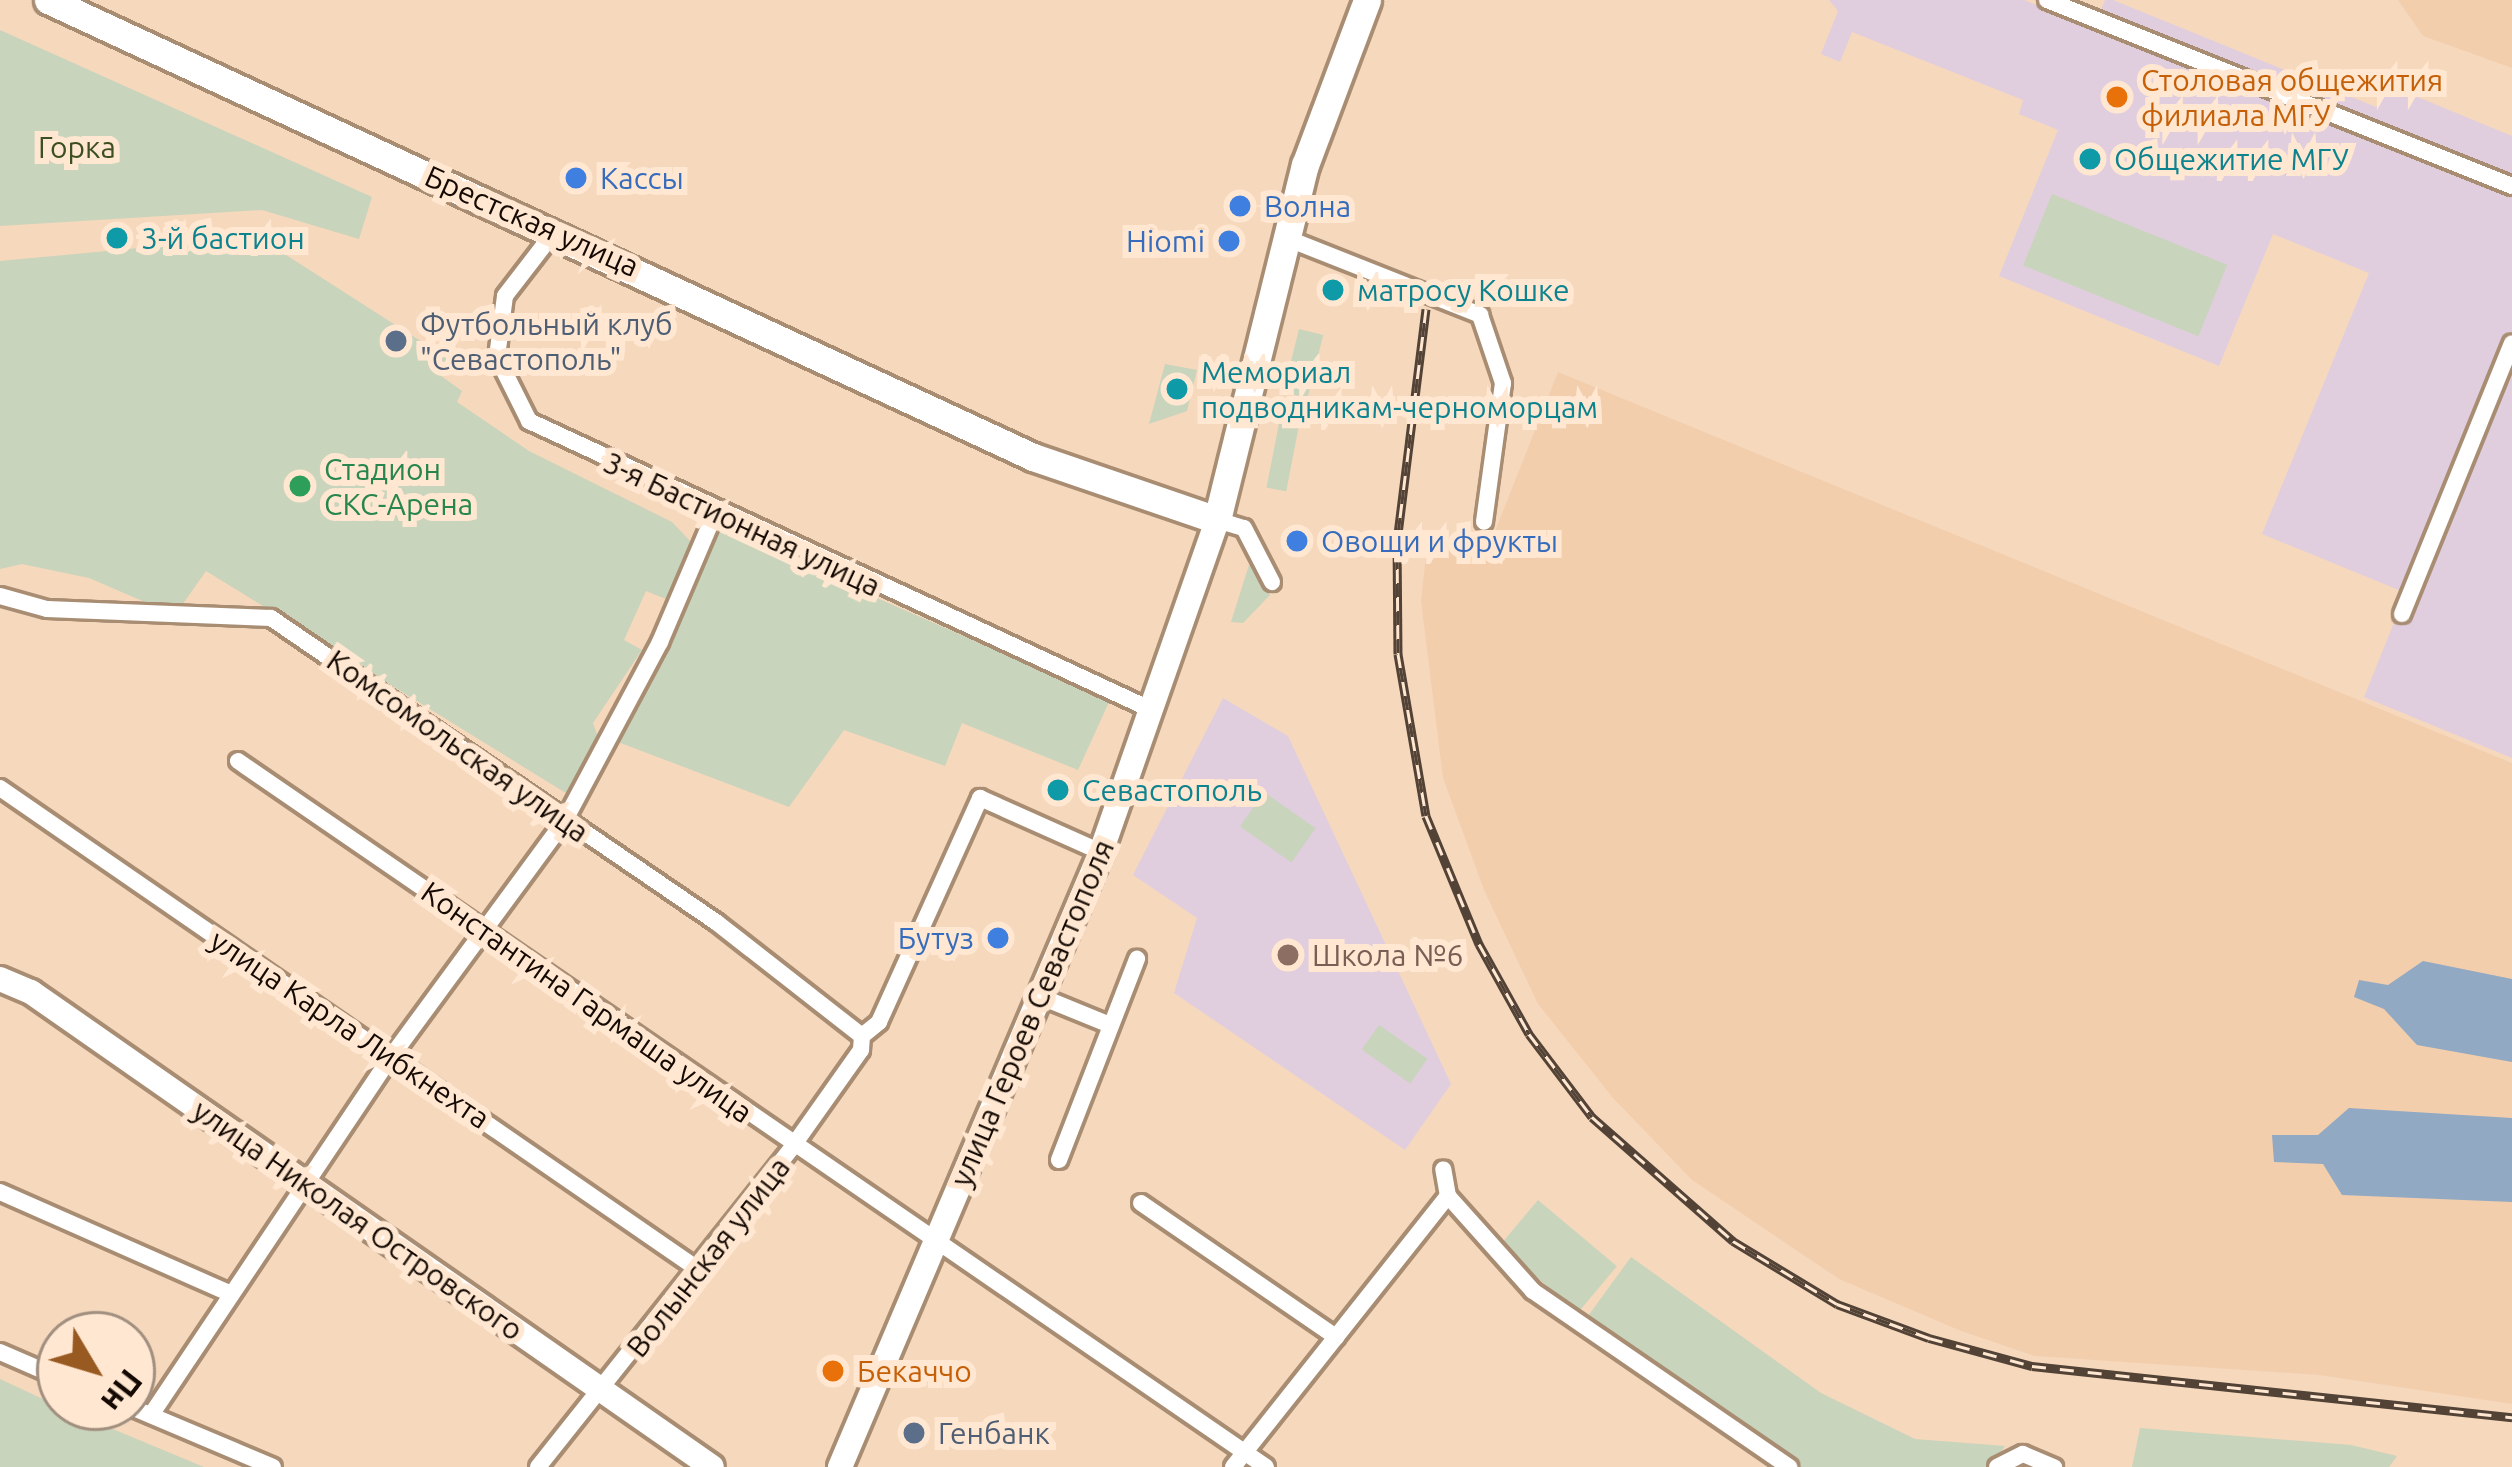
<!DOCTYPE html>
<meta charset="utf-8">
<style>
body{margin:0}
#map{position:relative;width:2512px;height:1467px;overflow:hidden;background:#f6d8bd;font-family:Ubuntu,sans-serif}
div>[style]{position:absolute}
.built>*{inset:0;background:#f2cead}
.education>*{inset:0;background:#e0cede}
.green>*{inset:0;background:#c8d4bb;transform-origin:0 0}
.water>*{inset:0;background:#91a9c2}
.roads{filter:drop-shadow(3px 0 #a88d73) drop-shadow(-3px 0 #a88d73) drop-shadow(0 3px #a88d73) drop-shadow(0 -3px #a88d73)}
.street>*{height:16px;margin:-8px;padding:0 8px;transform-origin:8px;border-radius:8px;background:#fff}
.secondary>*{height:24px;margin:-12px;padding:0 12px;transform-origin:12px;border-radius:12px;background:#fff}
.primary>*{height:27px;margin:-13.5px;padding:0 13.5px;transform-origin:13.5px;border-radius:13.5px;background:#fff}
.rail>*{height:9px;margin-top:-4.5px;transform-origin:0;background:repeating-linear-gradient(90deg,#ffe7d1 0 14px,#534337 0 28px);box-sizing:border-box;border-block:3px solid #534337}
.dots>*{width:33px;height:33px;translate:-50% -50%;box-sizing:border-box;border:6px solid #ffe7d1;border-radius:50%}
span{translate:-50% -50%;white-space:nowrap;text-align:center;line-height:1.15;-webkit-text-stroke:12px #ffe7d1;paint-order:stroke}
.food-label{font-size:30px;color:#c56008}
.left{translate:0 -50%;text-align:left}
.park-label{font-size:30px;color:#3c4f20}
.culture-label{font-size:30px;color:#0d838f}
.shop-label{font-size:30px;color:#366cbe}
.right{translate:-100% -50%;text-align:right}
.street-label{font-size:30px;color:#140a03}
.service-label{font-size:30px;color:#4e5e75}
.leisure-label{font-size:30px;color:#27864d}
.education-label{font-size:30px;color:#785e54}
.north{position:absolute;left:36px;top:1311px;width:120px;height:120px;box-sizing:border-box;background:#ffe7d1;border:3px solid #a18f7f;border-radius:50%;rotate:128deg;font-size:33px;font-weight:700;line-height:48px;text-align:center;color:#140a03}
.north::after{content:'';display:block;margin:auto;width:42px;height:54px;background:#995a21;clip-path:polygon(50% 0,100% 100%,50% 72%,0 100%)}
</style>
<div id="map">
<div class="built">
<i style="clip-path:polygon(2398px 0,2512px 0,2512px 68px,2423px 36px)"></i>
<i style="clip-path:polygon(1558px 372px,2512px 763px,2512px 1404px,2319px 1375px,2035px 1356px,1961px 1331px,1839px 1279px,1692px 1180px,1613px 1098px,1538px 1004px,1484px 890px,1443px 778px,1421px 601px,1427px 547px,1492px 539px)"></i>
</div>
<div class="education">
<i style="clip-path:polygon(1829px 0,2024px 0,2093px 28px,2105px 0,2113px 0,2376px 107px,2386px 84px,2512px 136px,2512px 758px,2364px 697px,2406px 593px,2262px 534px,2369px 273px,2273px 234px,2219px 366px,1999px 276px,2058px 130px,2019px 114px,2023px 100px,1852px 32px,1840px 62px,1821px 54px,1838px 11px)"></i>
<i style="clip-path:polygon(1223px 698px,1288px 736px,1451px 1084px,1405px 1150px,1174px 993px,1197px 918px,1133px 875px)"></i>
</div>
<div class="green">
<i style="clip-path:polygon(0 30px,372px 197px,359px 239px,262px 210px,0 226px)"></i>
<i style="left:2052px;top:194px;width:189px;height:77px;rotate:22deg"></i>
<i style="clip-path:polygon(268px 236px,291px 241px,283px 253px,447px 358px,437px 373px,462px 391px,457px 402px,529px 451px,672px 522px,692px 543px,666px 599px,646px 591px,624px 640px,642px 650px,593px 723px,600px 743px,569px 795px,206px 571px,175px 615px,89px 578px,22px 564px,0 569px,0 261px)"></i>
<i style="left:1299px;top:329px;width:25px;height:65px;rotate:14deg"></i>
<i style="clip-path:polygon(1165px 364px,1197px 370px,1187px 411px,1149px 424px)"></i>
<i style="left:1282px;top:408px;width:20px;height:81px;rotate:11deg"></i>
<i style="clip-path:polygon(717px 528px,1110px 700px,1078px 770px,962px 723px,945px 766px,844px 730px,789px 807px,618px 742px)"></i>
<i style="clip-path:polygon(1249px 565px,1258px 567px,1270px 595px,1243px 623px,1231px 622px)"></i>
<i style="left:1264px;top:792px;width:63px;height:42px;rotate:35deg"></i>
<i style="left:1379px;top:1025px;width:59px;height:30px;rotate:35deg"></i>
<i style="left:1538px;top:1200px;width:103px;height:60px;rotate:40deg"></i>
<i style="clip-path:polygon(1631px 1257px,1821px 1393px,1915px 1439px,2005px 1446px,1990px 1467px,1799px 1467px,1588px 1316px)"></i>
<i style="clip-path:polygon(0 1379px,60px 1407px,204px 1467px,0 1467px)"></i>
<i style="clip-path:polygon(2140px 1428px,2351px 1445px,2397px 1456px,2389px 1467px,2132px 1467px)"></i>
</div>
<div class="water">
<i style="clip-path:polygon(2423px 961px,2512px 979px,2512px 1062px,2417px 1045px,2384px 1009px,2354px 997px,2359px 980px,2388px 985px)"></i>
<i style="clip-path:polygon(2349px 1108px,2512px 1118px,2512px 1202px,2342px 1195px,2323px 1164px,2274px 1162px,2272px 1135px,2318px 1135px)"></i>
</div>
<div class="roads">
<div class="street">
<i style="left:2047px;top:0;width:501px;rotate:21.8deg"></i>
<i style="left:555px;top:231px;width:82px;rotate:127.6deg"></i>
<i style="left:505px;top:296px;width:62px;rotate:97.5deg"></i>
<i style="left:497px;top:357px;width:72px;rotate:63.4deg"></i>
<i style="left:529px;top:421px;width:689px;rotate:24.89deg"></i>
<i style="left:1286px;top:238px;width:209px;rotate:21.6deg"></i>
<i style="left:1480px;top:315px;width:72px;rotate:71.3deg"></i>
<i style="left:1503px;top:383px;width:140px;rotate:97.8deg"></i>
<i style="left:1217px;top:520px;width:28px;rotate:17deg"></i>
<i style="left:1244px;top:528px;width:61px;rotate:62.6deg"></i>
<i style="left:0;top:596px;width:49px;rotate:15.5deg"></i>
<i style="left:47px;top:609px;width:224px;rotate:2.3deg"></i>
<i style="left:271px;top:618px;width:539px;rotate:34.34deg"></i>
<i style="left:716px;top:922px;width:185px;rotate:38deg"></i>
<i style="left:2402px;top:614px;width:292px;rotate:-67.9deg"></i>
<i style="left:238px;top:761px;width:1247px;rotate:34.48deg"></i>
<i style="left:0;top:788px;width:849px;rotate:34.59deg"></i>
<i style="left:1039px;top:996px;width:77px;rotate:22.2deg"></i>
<i style="left:862px;top:1036px;width:22px;rotate:-39deg"></i>
<i style="left:879px;top:1022px;width:246px;rotate:-65.7deg"></i>
<i style="left:980px;top:798px;width:133px;rotate:24.1deg"></i>
<i style="left:1059px;top:1160px;width:216px;rotate:-68.8deg"></i>
<i style="left:0;top:1192px;width:253px;rotate:23.8deg"></i>
<i style="left:1448px;top:1196px;width:127px;rotate:48.2deg"></i>
<i style="left:1533px;top:1291px;width:311px;rotate:34.5deg"></i>
<i style="left:1141px;top:1203px;width:237px;rotate:34.5deg"></i>
<i style="left:0;top:1352px;width:65px;rotate:23.4deg"></i>
<i style="left:131px;top:1407px;width:154px;rotate:22.9deg"></i>
<i style="left:151px;top:1415px;width:431px;rotate:-56.2deg"></i>
<i style="left:391px;top:1057px;width:294px;rotate:-53.7deg"></i>
<i style="left:565px;top:820px;width:202px;rotate:-61.9deg"></i>
<i style="left:660px;top:642px;width:140px;rotate:-66.9deg"></i>
<i style="left:538px;top:1467px;width:410px;rotate:-51.5deg"></i>
<i style="left:793px;top:1146px;width:118px;rotate:-54.7deg"></i>
<i style="left:861px;top:1050px;width:14px;rotate:-86deg"></i>
<i style="left:1233px;top:1467px;width:346px;rotate:-51.6deg"></i>
<i style="left:1448px;top:1196px;width:27px;rotate:-100deg"></i>
<i style="left:1997px;top:1467px;width:29px;rotate:-27deg"></i>
<i style="left:2023px;top:1454px;width:34px;rotate:23deg"></i>
</div>
<div class="secondary">
<i style="left:0;top:979px;width:34px;rotate:23deg"></i>
<i style="left:31px;top:992px;width:830px;rotate:34.9deg"></i>
<i style="left:840px;top:1467px;width:668px;rotate:-67deg"></i>
<i style="left:1101px;top:852px;width:352px;rotate:-70.7deg"></i>
</div>
<div class="primary">
<i style="left:48px;top:0;width:1086px;rotate:24.89deg"></i>
<i style="left:1033px;top:457px;width:194px;rotate:18.9deg"></i>
<i style="left:1217px;top:520px;width:366px;rotate:-76.1deg"></i>
<i style="left:1305px;top:165px;width:176px;rotate:-69.4deg"></i>
</div>
</div>
<div class="rail">
<i style="left:1426px;top:309px;width:234px;rotate:97.1deg"></i>
<i style="left:1397px;top:541px;width:113px;rotate:89.5deg"></i>
<i style="left:1398px;top:654px;width:164px;rotate:80.2deg"></i>
<i style="left:1426px;top:816px;width:139px;rotate:67.5deg"></i>
<i style="left:1479px;top:944px;width:103px;rotate:60.9deg"></i>
<i style="left:1529px;top:1034px;width:104px;rotate:52.8deg"></i>
<i style="left:1592px;top:1117px;width:188px;rotate:41.3deg"></i>
<i style="left:1733px;top:1241px;width:122px;rotate:31.2deg"></i>
<i style="left:1837px;top:1304px;width:98px;rotate:20.3deg"></i>
<i style="left:1929px;top:1338px;width:107px;rotate:15.2deg"></i>
<i style="left:2032px;top:1366px;width:483px;rotate:6.1deg"></i>
</div>
<div class="dots">
<i style="left:2117px;top:97px;background:#e8710a"></i>
<i style="left:2090px;top:159px;background:#0f9aa8"></i>
<i style="left:576px;top:178px;background:#3f7fe0"></i>
<i style="left:1240px;top:206px;background:#3f7fe0"></i>
<i style="left:117px;top:238px;background:#0f9aa8"></i>
<i style="left:1229px;top:241px;background:#3f7fe0"></i>
<i style="left:1333px;top:290px;background:#0f9aa8"></i>
<i style="left:396px;top:341px;background:#5c6f8a"></i>
<i style="left:1177px;top:389px;background:#0f9aa8"></i>
<i style="left:300px;top:486px;background:#2e9e5b"></i>
<i style="left:1297px;top:541px;background:#3f7fe0"></i>
<i style="left:1058px;top:790px;background:#0f9aa8"></i>
<i style="left:998px;top:938px;background:#3f7fe0"></i>
<i style="left:1288px;top:955px;background:#8d6e63"></i>
<i style="left:833px;top:1371px;background:#e8710a"></i>
<i style="left:914px;top:1433px;background:#5c6f8a"></i>
</div>
<div class="food-label">
<span class="left" style="left:2141px;top:97px">Столовая общежития<br>филиала МГУ</span>
<span class="left" style="left:857px;top:1371px">Бекаччо</span>
</div>
<div class="park-label">
<span style="left:77px;top:147px">Горка</span>
</div>
<div class="culture-label">
<span class="left" style="left:2114px;top:159px">Общежитие МГУ</span>
<span class="left" style="left:141px;top:238px">3-й бастион</span>
<span class="left" style="left:1357px;top:290px">матросу Кошке</span>
<span class="left" style="left:1201px;top:389px">Мемориал<br>подводникам-черноморцам</span>
<span class="left" style="left:1082px;top:790px">Севастополь</span>
</div>
<div class="shop-label">
<span class="left" style="left:600px;top:178px">Кассы</span>
<span class="left" style="left:1264px;top:206px">Волна</span>
<span class="right" style="left:1205px;top:241px">Hiomi</span>
<span class="left" style="left:1321px;top:541px">Овощи и фрукты</span>
<span class="right" style="left:974px;top:938px">Бутуз</span>
</div>
<div class="street-label">
<span style="left:532px;top:221px;rotate:24deg">Брестская улица</span>
<span style="left:742px;top:524px;rotate:25deg">3-я Бастионная улица</span>
<span style="left:458px;top:746px;rotate:35deg">Комсомольская улица</span>
<span style="left:587px;top:1002px;rotate:35deg">Константина Гармаша улица</span>
<span style="left:1032px;top:1013px;rotate:-67deg">улица Героев Севастополя</span>
<span style="left:350px;top:1029px;rotate:34deg">улица Карла Либкнехта</span>
<span style="left:358px;top:1220px;rotate:35deg">улица Николая Островского</span>
<span style="left:708px;top:1257px;rotate:-52deg">Волынская улица</span>
</div>
<div class="service-label">
<span class="left" style="left:420px;top:341px">Футбольный клуб<br>"Севастополь"</span>
<span class="left" style="left:938px;top:1433px">Генбанк</span>
</div>
<div class="leisure-label">
<span class="left" style="left:324px;top:486px">Стадион<br>СКС-Арена</span>
</div>
<div class="education-label">
<span class="left" style="left:1312px;top:955px">Школа №6</span>
</div>
<div class="north">Пн</div>
</div>
